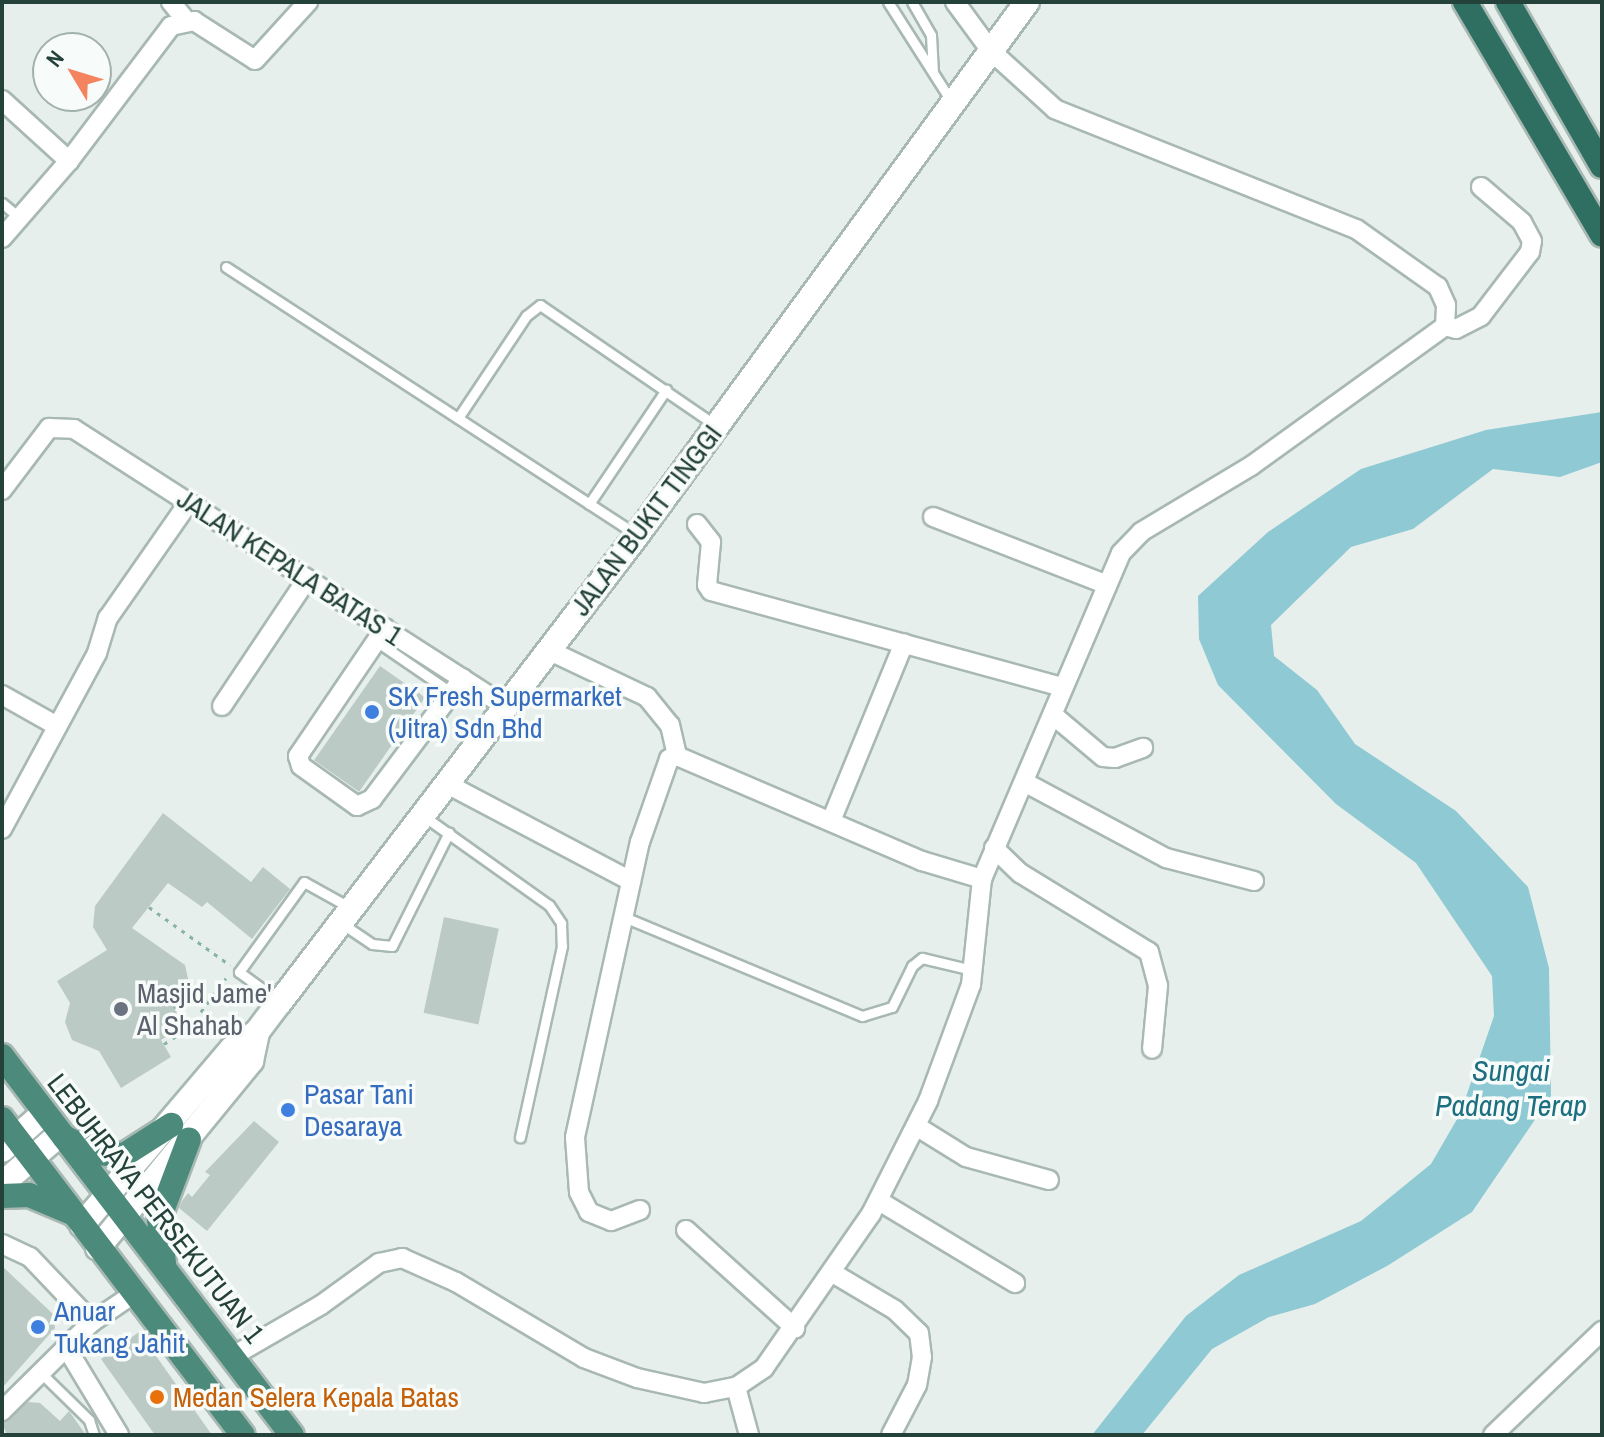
<!DOCTYPE html>
<style>
body{margin:0}
#map{position:relative;width:1604px;height:1437px;overflow:hidden;background:#e6efeb;font-family:"Archivo Narrow",sans-serif}
div>[style]{position:absolute}
.water>*{inset:0;background:#8ec9d4}
.building>*{inset:0;background:#bbcac4;transform-origin:0 0}
.path>*{height:3px;margin-top:-1.5px;transform-origin:0;background:repeating-linear-gradient(90deg,#86b3a5 0 4px,transparent 0 10px)}
.roads{filter:drop-shadow(2px 0 #a8b8b2) drop-shadow(-2px 0 #a8b8b2) drop-shadow(0 2px #a8b8b2) drop-shadow(0 -2px #a8b8b2)}
.service>*{height:9px;margin:-4.5px;padding:0 4.5px;transform-origin:4.5px;border-radius:4.5px;background:#fff}
.minor>*{height:18px;margin:-9px;padding:0 9px;transform-origin:9px;border-radius:9px;background:#fff}
.secondary>*{height:24px;margin:-12px;padding:0 12px;transform-origin:12px;border-radius:12px;background:#fff}
.trunk>*{height:24px;margin:-12px;padding:0 12px;transform-origin:12px;border-radius:12px;background:#4c8a7c}
.motorway>*{height:24px;margin:-12px;padding:0 12px;transform-origin:12px;border-radius:12px;background:#2f6f62}
.dots>*{width:22px;height:22px;translate:-50% -50%;box-sizing:border-box;border:4px solid #f7fbf9;border-radius:50%}
span{translate:-50% -50%;white-space:nowrap;text-align:center;line-height:1.15;-webkit-text-stroke:7px #f7fbf9;paint-order:stroke}
.street-label{font-size:28px;color:#24423a}
.shop-label{font-size:28px;color:#366cbe}
.left{translate:0 -50%;text-align:left}
.worship-label{font-size:28px;color:#5b616d}
.food-label{font-size:28px;color:#c56008}
.water-label{font-size:30px;color:#1c6f80;font-style:italic}
.frame{position:absolute;inset:0;border:4px solid #24423a;pointer-events:none}
.north{position:absolute;left:32px;top:32px;width:80px;height:80px;box-sizing:border-box;background:#f7fbf9;border:2px solid #a3b1ad;border-radius:50%;rotate:308deg;font-size:22px;font-weight:700;line-height:32px;text-align:center;color:#24423a}
.north::after{content:'';display:block;margin:auto;width:28px;height:36px;background:#f4845f;clip-path:polygon(50% 0,100% 100%,50% 72%,0 100%)}
</style>
<div id="map">
<div class="water">
<i style="clip-path:polygon(1602px 412px,1602px 462px,1560px 477px,1493px 469px,1413px 529px,1351px 547px,1271px 625px,1274px 656px,1317px 690px,1355px 744px,1456px 811px,1528px 887px,1549px 968px,1551px 1096px,1472px 1212px,1387px 1266px,1315px 1304px,1269px 1317px,1212px 1349px,1142px 1435px,1092px 1435px,1186px 1316px,1239px 1275px,1361px 1221px,1431px 1164px,1460px 1114px,1494px 1016px,1492px 976px,1416px 863px,1336px 804px,1218px 685px,1199px 639px,1198px 596px,1268px 532px,1361px 469px,1486px 430px)"></i>
</div>
<div class="building">
<i style="left:380px;top:666px;width:55px;height:115px;rotate:35deg"></i>
<i style="clip-path:polygon(163px 813px,251px 882px,263px 867px,290px 889px,252px 939px,207px 902px,202px 907px,168px 883px,132px 928px,185px 965px,189px 983px,174px 1008px,184px 1026px,161px 1040px,171px 1057px,121px 1088px,99px 1051px,72px 1040px,65px 1022px,70px 1003px,57px 981px,107px 950px,93px 927px,95px 906px)"></i>
<i style="left:444px;top:917px;width:56px;height:98px;rotate:12deg"></i>
<i style="clip-path:polygon(254px 1121px,279px 1142px,207px 1231px,179px 1208px,182px 1201px,188px 1193px,192px 1197px,210px 1175px,205px 1172px)"></i>
<i style="clip-path:polygon(2px 1266px,53px 1314px,55px 1328px,2px 1388px)"></i>
<i style="clip-path:polygon(139px 1332px,212px 1435px,155px 1435px,101px 1359px)"></i>
<i style="clip-path:polygon(28px 1402px,40px 1403px,60px 1421px,69px 1411px,86px 1435px,7px 1435px,2px 1423px)"></i>
</div>
<div class="path">
<i style="left:149px;top:907px;width:100px;rotate:35.6deg"></i>
<i style="left:174px;top:1005px;width:27px;rotate:57deg"></i>
<i style="left:164px;top:1044px;width:30px;rotate:-33deg"></i>
<i style="left:189px;top:1028px;width:62px;rotate:-53.5deg"></i>
</div>
<div class="roads">
<div class="service">
<i style="left:888px;top:2px;width:117px;rotate:57.5deg"></i>
<i style="left:912px;top:2px;width:38px;rotate:60deg"></i>
<i style="left:931px;top:35px;width:36px;rotate:87deg"></i>
<i style="left:2px;top:203px;width:23px;rotate:40deg"></i>
<i style="left:226px;top:267px;width:491px;rotate:33.1deg"></i>
<i style="left:458px;top:418px;width:123px;rotate:-56.3deg"></i>
<i style="left:526px;top:316px;width:18px;rotate:-38deg"></i>
<i style="left:540px;top:305px;width:211px;rotate:34.4deg"></i>
<i style="left:589px;top:504px;width:138px;rotate:-56deg"></i>
<i style="left:376px;top:641px;width:92px;rotate:34.4deg"></i>
<i style="left:425px;top:817px;width:152px;rotate:35.4deg"></i>
<i style="left:549px;top:905px;width:22px;rotate:56deg"></i>
<i style="left:561px;top:923px;width:23px;rotate:88deg"></i>
<i style="left:562px;top:946px;width:196px;rotate:102.4deg"></i>
<i style="left:624px;top:917px;width:258px;rotate:22.6deg"></i>
<i style="left:862px;top:1016px;width:31px;rotate:-17deg"></i>
<i style="left:892px;top:1007px;width:46px;rotate:-64deg"></i>
<i style="left:912px;top:966px;width:13px;rotate:-39deg"></i>
<i style="left:922px;top:958px;width:51px;rotate:13.5deg"></i>
<i style="left:341px;top:923px;width:37px;rotate:34deg"></i>
<i style="left:372px;top:944px;width:20px;rotate:6deg"></i>
<i style="left:392px;top:946px;width:127px;rotate:-63.4deg"></i>
<i style="left:280px;top:1002px;width:51px;rotate:-143.8deg"></i>
<i style="left:239px;top:972px;width:111px;rotate:-54.2deg"></i>
<i style="left:304px;top:882px;width:51px;rotate:29.1deg"></i>
<i style="left:40px;top:1372px;width:69px;rotate:44.4deg"></i>
<i style="left:89px;top:1420px;width:16px;rotate:72deg"></i>
</div>
<div class="minor">
<i style="left:171px;top:2px;width:22px;rotate:51deg"></i>
<i style="left:2px;top:100px;width:91px;rotate:42.3deg"></i>
<i style="left:2px;top:238px;width:102px;rotate:-49deg"></i>
<i style="left:69px;top:161px;width:169px;rotate:-52.9deg"></i>
<i style="left:171px;top:26px;width:24px;rotate:-12deg"></i>
<i style="left:194px;top:21px;width:72px;rotate:32.6deg"></i>
<i style="left:255px;top:60px;width:79px;rotate:-47.6deg"></i>
<i style="left:1445px;top:326px;width:11px;rotate:15deg"></i>
<i style="left:1456px;top:329px;width:28px;rotate:-27deg"></i>
<i style="left:1481px;top:316px;width:81px;rotate:-52.6deg"></i>
<i style="left:1530px;top:252px;width:11px;rotate:-80deg"></i>
<i style="left:1532px;top:241px;width:21px;rotate:-118deg"></i>
<i style="left:1522px;top:222px;width:54px;rotate:-139.5deg"></i>
<i style="left:2px;top:490px;width:78px;rotate:-52.8deg"></i>
<i style="left:49px;top:428px;width:25px;rotate:2deg"></i>
<i style="left:74px;top:429px;width:512px;rotate:32.73deg"></i>
<i style="left:933px;top:517px;width:187px;rotate:21.3deg"></i>
<i style="left:697px;top:524px;width:23px;rotate:52deg"></i>
<i style="left:711px;top:542px;width:43px;rotate:95.3deg"></i>
<i style="left:707px;top:585px;width:7px;rotate:56deg"></i>
<i style="left:711px;top:591px;width:364px;rotate:15.3deg"></i>
<i style="left:385px;top:628px;width:155px;rotate:124.2deg"></i>
<i style="left:298px;top:756px;width:10px;rotate:73deg"></i>
<i style="left:301px;top:766px;width:69px;rotate:35.5deg"></i>
<i style="left:357px;top:806px;width:17px;rotate:-25deg"></i>
<i style="left:372px;top:799px;width:151px;rotate:-53.1deg"></i>
<i style="left:548px;top:650px;width:110px;rotate:25.4deg"></i>
<i style="left:647px;top:697px;width:36px;rotate:51deg"></i>
<i style="left:670px;top:725px;width:32px;rotate:77deg"></i>
<i style="left:2px;top:695px;width:63px;rotate:29.4deg"></i>
<i style="left:222px;top:706px;width:153px;rotate:-56.2deg"></i>
<i style="left:1053px;top:715px;width:65px;rotate:40deg"></i>
<i style="left:1103px;top:757px;width:12px;rotate:5deg"></i>
<i style="left:1115px;top:758px;width:30px;rotate:-20deg"></i>
<i style="left:1026px;top:783px;width:159px;rotate:28.2deg"></i>
<i style="left:1166px;top:858px;width:91px;rotate:14.6deg"></i>
<i style="left:447px;top:784px;width:208px;rotate:27.8deg"></i>
<i style="left:831px;top:821px;width:192px;rotate:-67.7deg"></i>
<i style="left:2px;top:829px;width:200px;rotate:-61.6deg"></i>
<i style="left:97px;top:653px;width:37px;rotate:-73deg"></i>
<i style="left:108px;top:618px;width:141px;rotate:-55.1deg"></i>
<i style="left:994px;top:848px;width:36px;rotate:44deg"></i>
<i style="left:1020px;top:873px;width:151px;rotate:31.5deg"></i>
<i style="left:1149px;top:952px;width:35px;rotate:75deg"></i>
<i style="left:1158px;top:986px;width:63px;rotate:95.4deg"></i>
<i style="left:916px;top:1126px;width:59px;rotate:31.8deg"></i>
<i style="left:966px;top:1157px;width:86px;rotate:15.5deg"></i>
<i style="left:879px;top:1201px;width:159px;rotate:31.1deg"></i>
<i style="left:640px;top:1210px;width:31px;rotate:159deg"></i>
<i style="left:611px;top:1221px;width:24px;rotate:-158deg"></i>
<i style="left:589px;top:1212px;width:22px;rotate:-117deg"></i>
<i style="left:579px;top:1192px;width:55px;rotate:-94.2deg"></i>
<i style="left:575px;top:1137px;width:302px;rotate:-77.6deg"></i>
<i style="left:640px;top:842px;width:88px;rotate:-70.7deg"></i>
<i style="left:669px;top:759px;width:9px;rotate:-21deg"></i>
<i style="left:677px;top:756px;width:267px;rotate:23.2deg"></i>
<i style="left:922px;top:861px;width:63px;rotate:16.7deg"></i>
<i style="left:686px;top:1230px;width:147px;rotate:42deg"></i>
<i style="left:2px;top:1244px;width:31px;rotate:25deg"></i>
<i style="left:30px;top:1257px;width:90px;rotate:46.4deg"></i>
<i style="left:831px;top:1272px;width:74px;rotate:30.7deg"></i>
<i style="left:895px;top:1310px;width:33px;rotate:44deg"></i>
<i style="left:919px;top:1333px;width:24px;rotate:83deg"></i>
<i style="left:922px;top:1357px;width:28px;rotate:100deg"></i>
<i style="left:917px;top:1385px;width:56px;rotate:117.5deg"></i>
<i style="left:66px;top:1347px;width:103px;rotate:58.9deg"></i>
<i style="left:233px;top:1356px;width:102px;rotate:-30.1deg"></i>
<i style="left:321px;top:1305px;width:72px;rotate:-35.9deg"></i>
<i style="left:379px;top:1263px;width:24px;rotate:-12deg"></i>
<i style="left:402px;top:1258px;width:59px;rotate:24deg"></i>
<i style="left:456px;top:1282px;width:149px;rotate:30.7deg"></i>
<i style="left:584px;top:1358px;width:57px;rotate:20.7deg"></i>
<i style="left:637px;top:1378px;width:69px;rotate:12.6deg"></i>
<i style="left:704px;top:1393px;width:33px;rotate:-11deg"></i>
<i style="left:736px;top:1387px;width:34px;rotate:-34deg"></i>
<i style="left:764px;top:1368px;width:188px;rotate:-55.2deg"></i>
<i style="left:871px;top:1214px;width:127px;rotate:-63.2deg"></i>
<i style="left:928px;top:1101px;width:124px;rotate:-69.7deg"></i>
<i style="left:971px;top:985px;width:107px;rotate:-84.1deg"></i>
<i style="left:982px;top:879px;width:354px;rotate:-66.9deg"></i>
<i style="left:1121px;top:553px;width:29px;rotate:-46deg"></i>
<i style="left:1141px;top:532px;width:128px;rotate:-31deg"></i>
<i style="left:1251px;top:466px;width:239px;rotate:-35.8deg"></i>
<i style="left:1445px;top:326px;width:21px;rotate:-87deg"></i>
<i style="left:1446px;top:305px;width:20px;rotate:-114deg"></i>
<i style="left:1438px;top:287px;width:100px;rotate:-144.7deg"></i>
<i style="left:1356px;top:229px;width:324px;rotate:-158.3deg"></i>
<i style="left:1055px;top:109px;width:86px;rotate:-137.8deg"></i>
<i style="left:991px;top:51px;width:61px;rotate:-126.3deg"></i>
<i style="left:736px;top:1387px;width:50px;rotate:74.8deg"></i>
<i style="left:2px;top:1411px;width:127px;rotate:-44.7deg"></i>
<i style="left:92px;top:1322px;width:48px;rotate:-34deg"></i>
<i style="left:1493px;top:1435px;width:151px;rotate:-43.7deg"></i>
</div>
<div class="secondary">
<i style="left:2px;top:1150px;width:56px;rotate:-41.4deg"></i>
<i style="left:2px;top:1184px;width:75px;rotate:-40.7deg"></i>
<i style="left:82px;top:1225px;width:231px;rotate:-49.6deg"></i>
<i style="left:232px;top:1049px;width:30px;rotate:-34deg"></i>
<i style="left:257px;top:1032px;width:38px;rotate:-53deg"></i>
<i style="left:280px;top:1002px;width:588px;rotate:-52.6deg"></i>
<i style="left:637px;top:535px;width:660px;rotate:-53.81deg"></i>
<i style="left:98px;top:1248px;width:242px;rotate:-50.7deg"></i>
<i style="left:251px;top:1061px;width:30px;rotate:-78deg"></i>
</div>
<div class="trunk">
<i style="left:2px;top:1056px;width:477px;rotate:52.6deg"></i>
<i style="left:2px;top:1119px;width:397px;rotate:52.7deg"></i>
<i style="left:64px;top:1137px;width:35px;rotate:27deg"></i>
<i style="left:95px;top:1153px;width:29px;rotate:4deg"></i>
<i style="left:124px;top:1155px;width:56px;rotate:-32.6deg"></i>
<i style="left:2px;top:1196px;width:27px;rotate:-2deg"></i>
<i style="left:29px;top:1195px;width:47px;rotate:22.7deg"></i>
<i style="left:164px;top:1263px;width:44px;rotate:-96.5deg"></i>
<i style="left:159px;top:1219px;width:85px;rotate:-69.4deg"></i>
</div>
<div class="motorway">
<i style="left:1465px;top:2px;width:270px;rotate:59.5deg"></i>
<i style="left:1508px;top:2px;width:189px;rotate:60.2deg"></i>
</div>
</div>
<div class="dots">
<i style="left:372px;top:712px;background:#3f7fe0"></i>
<i style="left:121px;top:1009px;background:#6b7280"></i>
<i style="left:288px;top:1110px;background:#3f7fe0"></i>
<i style="left:38px;top:1327px;background:#3f7fe0"></i>
<i style="left:157px;top:1397px;background:#e8710a"></i>
</div>
<div class="street-label">
<span style="left:646px;top:520px;rotate:-53deg">JALAN BUKIT TINGGI</span>
<span style="left:290px;top:567px;rotate:33deg">JALAN KEPALA BATAS 1</span>
<span style="left:156px;top:1208px;rotate:52deg">LEBUHRAYA PERSEKUTUAN 1</span>
</div>
<div class="shop-label">
<span class="left" style="left:388px;top:712px">SK Fresh Supermarket<br>(Jitra) Sdn Bhd</span>
<span class="left" style="left:304px;top:1110px">Pasar Tani<br>Desaraya</span>
<span class="left" style="left:54px;top:1327px">Anuar<br>Tukang Jahit</span>
</div>
<div class="worship-label">
<span class="left" style="left:137px;top:1009px">Masjid Jame'<br>Al Shahab</span>
</div>
<div class="food-label">
<span class="left" style="left:173px;top:1397px">Medan Selera Kepala Batas</span>
</div>
<div class="water-label">
<span style="left:1511px;top:1087px">Sungai<br>Padang Terap</span>
</div>
<div class="frame"></div>
<div class="north">N</div>
</div>
